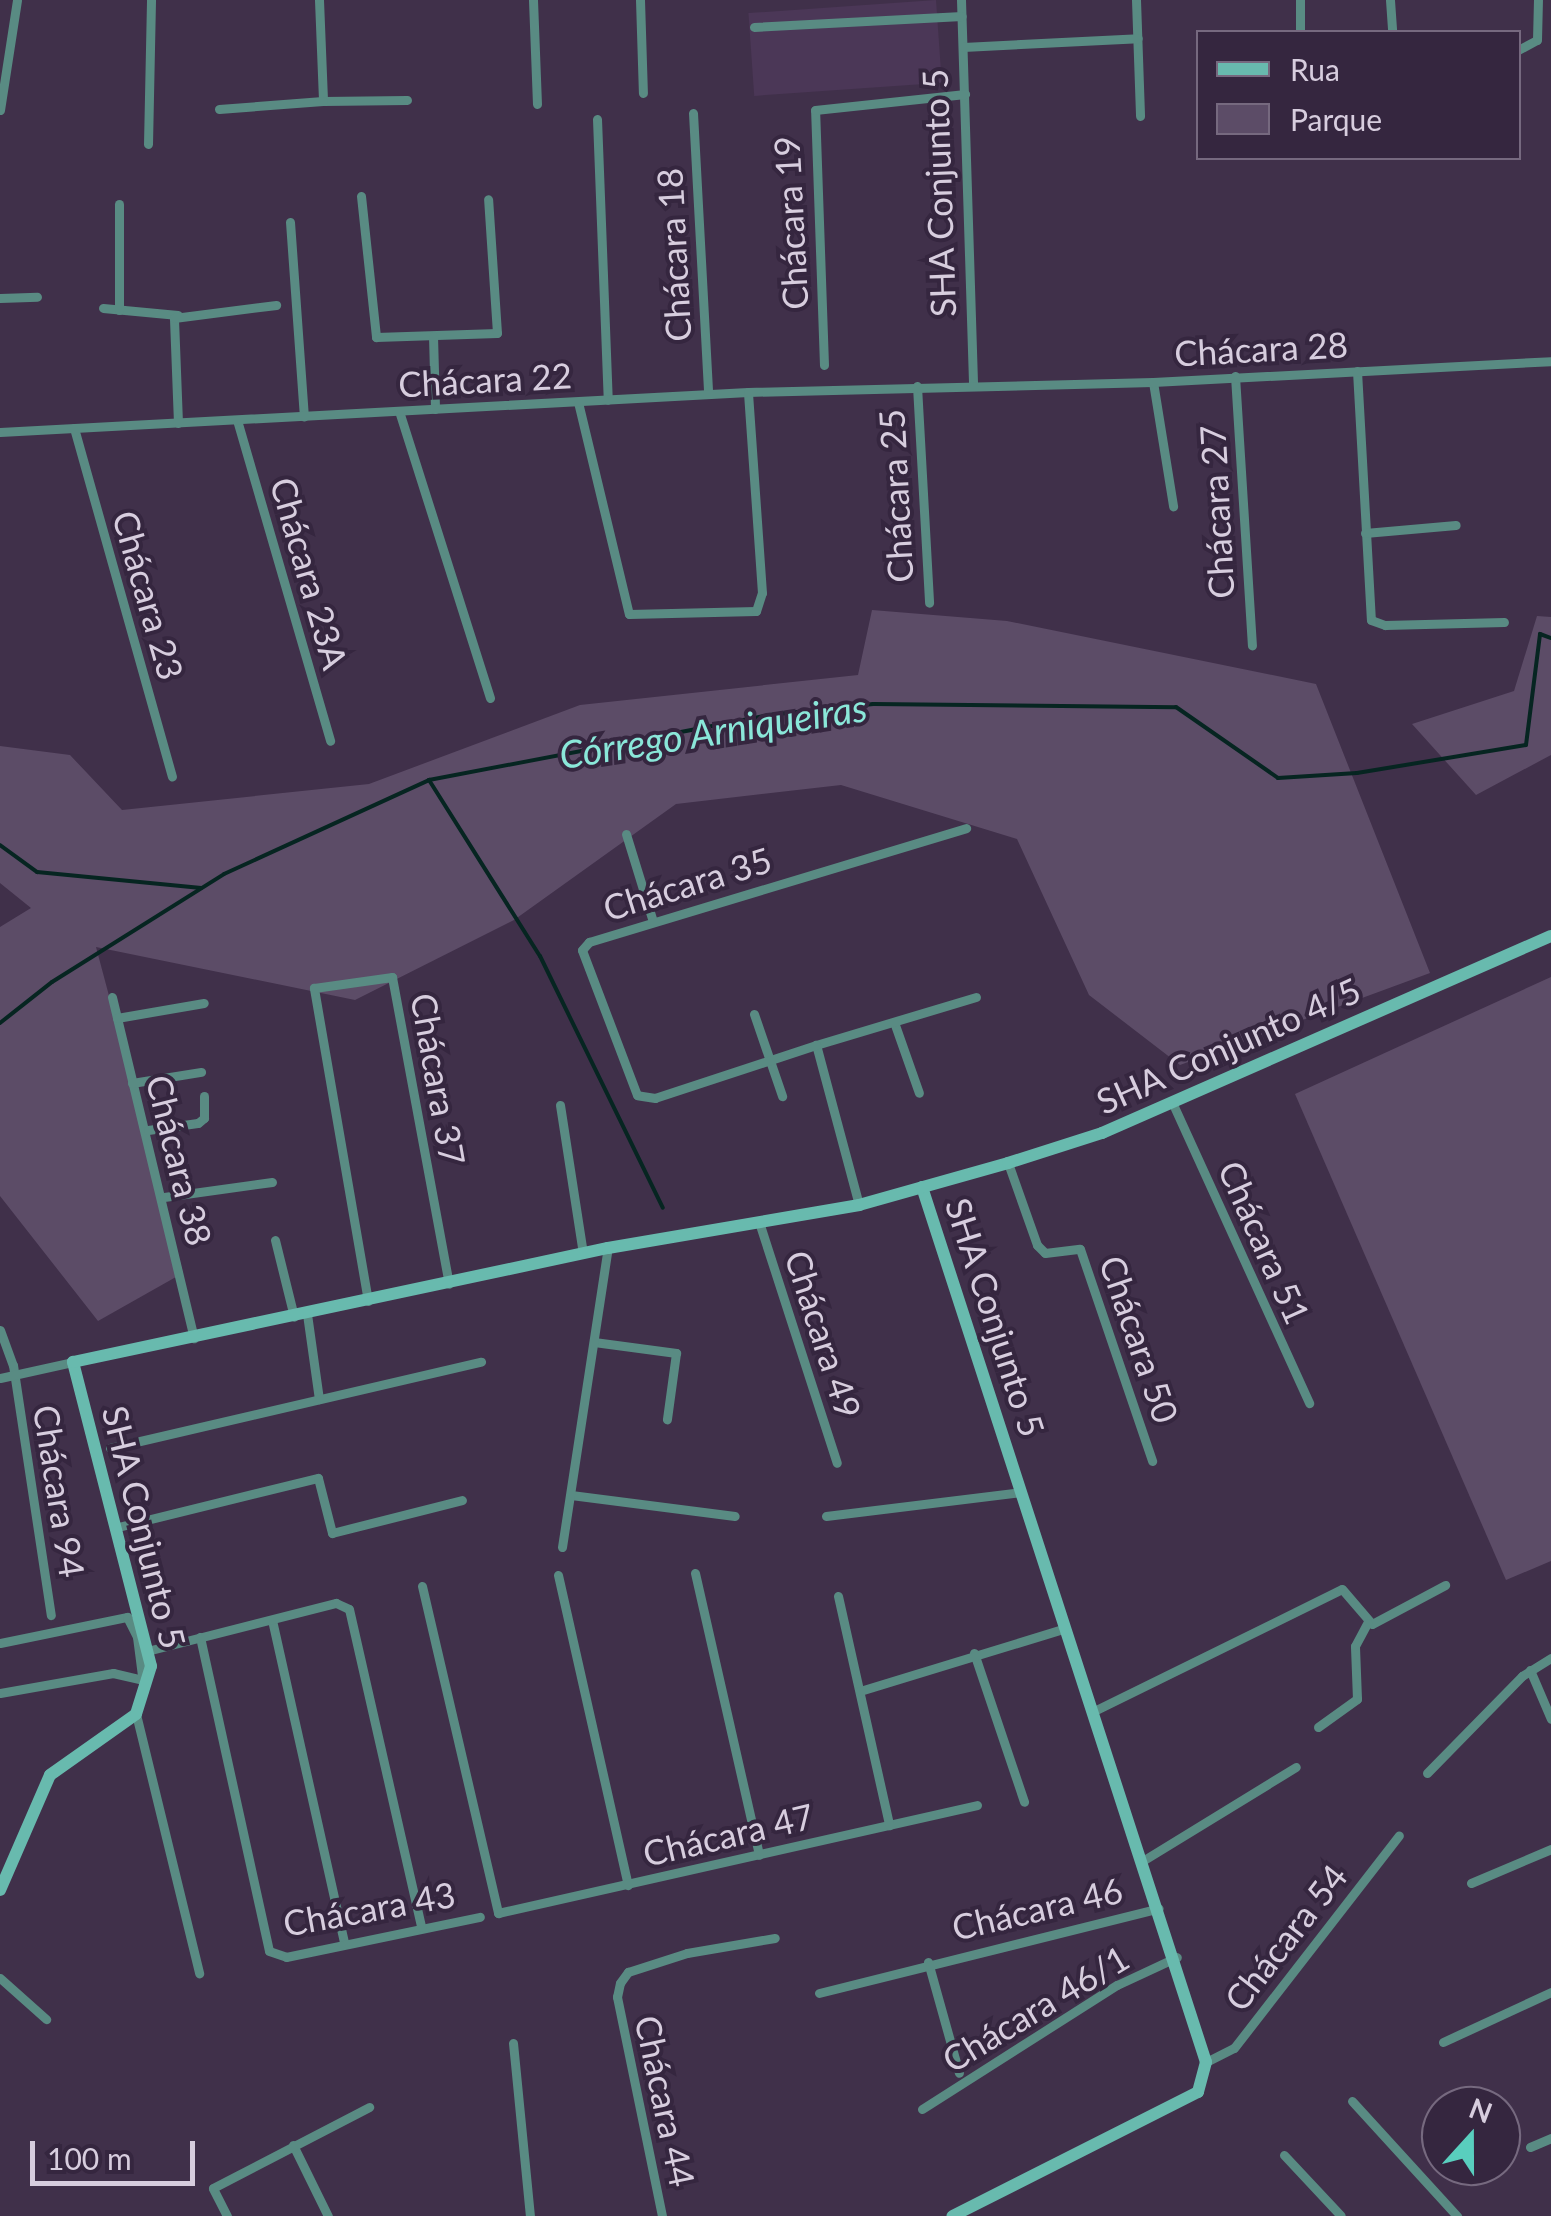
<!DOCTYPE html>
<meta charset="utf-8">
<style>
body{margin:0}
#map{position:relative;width:1551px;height:2216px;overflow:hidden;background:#40304a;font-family:Lato,sans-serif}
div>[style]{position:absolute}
.built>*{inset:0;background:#4b3757;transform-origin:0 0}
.green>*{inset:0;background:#5c4c67}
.stream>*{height:4px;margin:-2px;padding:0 2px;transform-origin:2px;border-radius:2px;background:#062521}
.street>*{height:9px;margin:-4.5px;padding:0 4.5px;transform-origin:4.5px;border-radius:4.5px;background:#598b83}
.secondary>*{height:12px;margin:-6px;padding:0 6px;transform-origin:6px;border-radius:6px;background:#68baae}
span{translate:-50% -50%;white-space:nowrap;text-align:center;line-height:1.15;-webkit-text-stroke:8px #35263f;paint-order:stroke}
.street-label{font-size:35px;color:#d7cdde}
.water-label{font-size:38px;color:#8ae7d9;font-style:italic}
.legend{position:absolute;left:1196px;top:30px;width:325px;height:130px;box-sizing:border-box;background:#35263f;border:2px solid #76697f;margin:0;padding:12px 18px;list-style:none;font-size:30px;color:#d7cdde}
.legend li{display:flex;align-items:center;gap:20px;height:50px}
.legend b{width:50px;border:2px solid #76697f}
.north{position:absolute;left:1421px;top:2086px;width:100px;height:100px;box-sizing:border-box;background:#35263f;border:2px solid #76697f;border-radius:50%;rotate:21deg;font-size:28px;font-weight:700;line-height:40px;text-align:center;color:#d7cdde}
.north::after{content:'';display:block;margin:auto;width:35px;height:45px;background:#59cebe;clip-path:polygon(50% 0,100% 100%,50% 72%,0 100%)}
.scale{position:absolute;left:30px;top:2141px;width:165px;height:45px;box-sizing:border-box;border:5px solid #d7cdde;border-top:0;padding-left:12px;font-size:30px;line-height:35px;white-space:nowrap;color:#d7cdde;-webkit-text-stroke:8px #35263f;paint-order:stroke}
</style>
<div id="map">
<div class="built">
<i style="left:936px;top:0;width:83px;height:188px;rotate:86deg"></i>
</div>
<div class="green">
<i style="clip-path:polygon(872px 610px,1007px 621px,1316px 684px,1430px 973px,1180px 1065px,1089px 995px,1017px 839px,841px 785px,676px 804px,514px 920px,355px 1000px,96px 947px,183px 1273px,98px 1321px,0 1196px,0 927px,31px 908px,0 883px,0 746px,70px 755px,122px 810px,369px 784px,580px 705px,858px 675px)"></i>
<i style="clip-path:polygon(1537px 616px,1551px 617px,1551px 755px,1476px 795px,1412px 724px,1514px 691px)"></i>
<i style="clip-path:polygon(1551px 977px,1551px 1561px,1506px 1580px,1295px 1094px)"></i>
</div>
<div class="stream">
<i style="left:429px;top:780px;width:208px;rotate:57.8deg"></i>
<i style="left:540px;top:956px;width:280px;rotate:64deg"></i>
<i style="left:0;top:845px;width:46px;rotate:36.1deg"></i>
<i style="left:37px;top:872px;width:165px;rotate:5.6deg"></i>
<i style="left:0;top:1023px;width:66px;rotate:-38.3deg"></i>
<i style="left:52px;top:982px;width:203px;rotate:-32.1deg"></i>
<i style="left:224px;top:874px;width:226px;rotate:-24.6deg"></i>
<i style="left:429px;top:780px;width:346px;rotate:-10.8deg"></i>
<i style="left:769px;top:715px;width:105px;rotate:-6deg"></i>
<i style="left:873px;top:704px;width:303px;rotate:0.6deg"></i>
<i style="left:1176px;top:707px;width:124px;rotate:34.8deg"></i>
<i style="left:1278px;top:778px;width:79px;rotate:-3.6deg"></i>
<i style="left:1357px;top:773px;width:171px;rotate:-9.4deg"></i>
<i style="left:1526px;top:745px;width:112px;rotate:-82.8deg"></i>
<i style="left:1540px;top:634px;width:12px;rotate:20deg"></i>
</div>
<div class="street">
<i style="left:319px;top:0;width:101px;rotate:87.7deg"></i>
<i style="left:323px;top:101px;width:84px;rotate:-0.7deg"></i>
<i style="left:533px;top:0;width:104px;rotate:87.8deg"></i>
<i style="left:640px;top:0;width:93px;rotate:88.2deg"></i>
<i style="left:961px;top:0;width:384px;rotate:88.2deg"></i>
<i style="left:1136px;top:0;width:116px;rotate:88deg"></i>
<i style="left:1300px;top:0;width:32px;rotate:90deg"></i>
<i style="left:1390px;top:0;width:32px;rotate:86deg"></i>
<i style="left:754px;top:27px;width:208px;rotate:-3deg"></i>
<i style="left:963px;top:47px;width:175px;rotate:-2.9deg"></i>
<i style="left:1518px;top:50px;width:21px;rotate:-28deg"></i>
<i style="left:1537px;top:40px;width:40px;rotate:-88.6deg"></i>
<i style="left:219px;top:109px;width:104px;rotate:-4.4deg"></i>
<i style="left:0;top:110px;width:111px;rotate:-81.2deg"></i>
<i style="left:693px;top:113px;width:281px;rotate:86.9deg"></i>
<i style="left:597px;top:119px;width:281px;rotate:87.8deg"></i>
<i style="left:148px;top:144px;width:144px;rotate:-88.8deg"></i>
<i style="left:361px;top:196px;width:142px;rotate:83.9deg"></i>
<i style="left:376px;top:337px;width:121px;rotate:-1.9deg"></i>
<i style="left:497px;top:333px;width:134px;rotate:-93.8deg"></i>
<i style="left:290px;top:222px;width:195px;rotate:85.9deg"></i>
<i style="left:0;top:298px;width:37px;rotate:-2deg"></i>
<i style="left:103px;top:308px;width:75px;rotate:5.3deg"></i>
<i style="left:119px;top:310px;width:106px;rotate:-90deg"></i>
<i style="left:433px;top:336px;width:73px;rotate:88.4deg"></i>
<i style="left:824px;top:365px;width:255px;rotate:-92deg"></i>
<i style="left:815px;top:110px;width:151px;rotate:-6.1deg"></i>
<i style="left:1357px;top:371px;width:249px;rotate:86.8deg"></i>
<i style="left:1371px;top:620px;width:15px;rotate:20deg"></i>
<i style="left:1385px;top:625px;width:119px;rotate:-1.4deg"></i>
<i style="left:1235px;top:376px;width:270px;rotate:86.4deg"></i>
<i style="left:1153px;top:382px;width:126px;rotate:80.8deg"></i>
<i style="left:917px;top:386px;width:217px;rotate:86.8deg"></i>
<i style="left:578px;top:402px;width:218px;rotate:76.5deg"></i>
<i style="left:629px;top:614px;width:127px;rotate:-1.4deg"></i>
<i style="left:756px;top:611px;width:19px;rotate:-72deg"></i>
<i style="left:762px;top:593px;width:201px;rotate:-94deg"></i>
<i style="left:399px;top:411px;width:301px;rotate:72.4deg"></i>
<i style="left:237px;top:420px;width:334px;rotate:73.8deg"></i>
<i style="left:178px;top:423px;width:105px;rotate:-92.2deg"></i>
<i style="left:174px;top:318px;width:103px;rotate:-7.3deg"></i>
<i style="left:74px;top:428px;width:362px;rotate:74.3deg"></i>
<i style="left:0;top:432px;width:749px;rotate:-3.06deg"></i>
<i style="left:748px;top:392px;width:405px;rotate:-1.4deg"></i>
<i style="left:1153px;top:382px;width:399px;rotate:-3deg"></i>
<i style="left:1365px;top:533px;width:91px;rotate:-5deg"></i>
<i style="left:626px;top:834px;width:92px;rotate:72.9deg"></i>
<i style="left:112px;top:997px;width:351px;rotate:76.5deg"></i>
<i style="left:754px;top:1014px;width:87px;rotate:71.1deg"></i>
<i style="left:117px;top:1018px;width:88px;rotate:-9.8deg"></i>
<i style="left:894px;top:1022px;width:75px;rotate:70.6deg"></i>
<i style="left:816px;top:1045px;width:167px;rotate:-16.7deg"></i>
<i style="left:132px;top:1083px;width:70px;rotate:-9.1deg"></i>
<i style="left:1172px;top:1102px;width:331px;rotate:65.5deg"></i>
<i style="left:560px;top:1105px;width:150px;rotate:81.2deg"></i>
<i style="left:148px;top:1130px;width:50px;rotate:-8deg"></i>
<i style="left:198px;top:1123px;width:8px;rotate:-40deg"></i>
<i style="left:204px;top:1118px;width:22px;rotate:-90deg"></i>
<i style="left:1008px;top:1163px;width:87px;rotate:70.5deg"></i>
<i style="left:1037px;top:1245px;width:11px;rotate:45deg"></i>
<i style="left:1045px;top:1253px;width:35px;rotate:-7deg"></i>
<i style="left:1080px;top:1249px;width:224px;rotate:71.2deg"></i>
<i style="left:164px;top:1197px;width:109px;rotate:-7.9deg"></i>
<i style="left:859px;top:1205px;width:166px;rotate:-105deg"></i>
<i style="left:816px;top:1045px;width:169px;rotate:161.8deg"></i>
<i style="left:655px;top:1098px;width:18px;rotate:-171deg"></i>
<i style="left:637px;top:1095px;width:155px;rotate:-110.8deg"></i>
<i style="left:582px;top:950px;width:11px;rotate:-49deg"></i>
<i style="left:589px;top:942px;width:394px;rotate:-16.8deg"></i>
<i style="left:759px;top:1222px;width:253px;rotate:72.1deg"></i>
<i style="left:275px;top:1240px;width:79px;rotate:76.1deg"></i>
<i style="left:368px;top:1301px;width:318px;rotate:-99.8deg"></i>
<i style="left:314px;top:988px;width:79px;rotate:-8deg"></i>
<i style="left:392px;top:977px;width:312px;rotate:79.5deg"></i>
<i style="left:307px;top:1314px;width:86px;rotate:82deg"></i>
<i style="left:0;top:1330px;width:37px;rotate:70deg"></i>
<i style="left:13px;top:1365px;width:253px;rotate:81.4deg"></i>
<i style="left:594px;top:1342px;width:83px;rotate:7.6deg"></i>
<i style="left:676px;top:1353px;width:67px;rotate:97.8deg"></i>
<i style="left:0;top:1378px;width:75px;rotate:-12.4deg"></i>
<i style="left:110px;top:1448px;width:381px;rotate:-13.1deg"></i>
<i style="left:571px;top:1495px;width:165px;rotate:7.3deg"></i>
<i style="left:826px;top:1516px;width:196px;rotate:-7deg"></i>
<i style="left:118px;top:1527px;width:206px;rotate:-13.8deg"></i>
<i style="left:318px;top:1478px;width:57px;rotate:75.7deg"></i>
<i style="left:332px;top:1533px;width:134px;rotate:-14.2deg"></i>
<i style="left:562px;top:1547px;width:303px;rotate:-81.3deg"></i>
<i style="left:695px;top:1573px;width:289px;rotate:77.2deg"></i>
<i style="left:558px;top:1575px;width:318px;rotate:77.3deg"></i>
<i style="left:422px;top:1586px;width:336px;rotate:76.9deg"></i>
<i style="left:498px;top:1913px;width:491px;rotate:-12.7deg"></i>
<i style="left:838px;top:1596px;width:235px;rotate:77.4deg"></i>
<i style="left:272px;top:1620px;width:331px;rotate:77.4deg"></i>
<i style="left:200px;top:1637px;width:321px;rotate:77.6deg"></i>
<i style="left:269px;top:1951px;width:18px;rotate:19deg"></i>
<i style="left:286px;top:1957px;width:198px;rotate:-11.7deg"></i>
<i style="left:0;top:1643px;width:130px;rotate:-11.6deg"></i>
<i style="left:127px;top:1617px;width:22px;rotate:63deg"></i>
<i style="left:137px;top:1637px;width:54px;rotate:82.6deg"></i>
<i style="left:151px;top:1650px;width:191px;rotate:-14.3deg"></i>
<i style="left:336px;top:1603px;width:14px;rotate:25deg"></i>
<i style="left:349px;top:1609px;width:326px;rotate:77.2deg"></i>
<i style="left:974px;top:1653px;width:157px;rotate:71.4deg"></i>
<i style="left:1530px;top:1670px;width:53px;rotate:66.8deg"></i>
<i style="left:860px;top:1691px;width:215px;rotate:-17deg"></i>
<i style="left:0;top:1693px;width:115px;rotate:-10deg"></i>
<i style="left:113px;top:1673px;width:27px;rotate:13deg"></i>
<i style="left:1094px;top:1711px;width:276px;rotate:-26.2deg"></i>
<i style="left:1342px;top:1589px;width:46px;rotate:49.4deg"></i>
<i style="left:1372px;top:1624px;width:83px;rotate:-28.1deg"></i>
<i style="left:136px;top:1714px;width:267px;rotate:76.3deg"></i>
<i style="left:1318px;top:1727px;width:48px;rotate:-35.7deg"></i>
<i style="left:1357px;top:1699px;width:53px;rotate:-92.2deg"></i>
<i style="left:1355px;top:1646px;width:26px;rotate:-62deg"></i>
<i style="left:1427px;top:1773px;width:136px;rotate:-45.6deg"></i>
<i style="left:1522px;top:1676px;width:34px;rotate:-32deg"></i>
<i style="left:1144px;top:1860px;width:178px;rotate:-31.5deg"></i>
<i style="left:1471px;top:1883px;width:87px;rotate:-23deg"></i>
<i style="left:928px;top:1962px;width:115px;rotate:74.4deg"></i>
<i style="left:0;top:1978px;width:62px;rotate:41.7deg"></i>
<i style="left:819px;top:1993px;width:350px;rotate:-14deg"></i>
<i style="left:1443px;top:2042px;width:119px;rotate:-24.8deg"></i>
<i style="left:513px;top:2043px;width:174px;rotate:84.4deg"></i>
<i style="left:1206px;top:2062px;width:31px;rotate:-27deg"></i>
<i style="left:1234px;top:2048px;width:269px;rotate:-52.2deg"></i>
<i style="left:1352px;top:2101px;width:156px;rotate:47.6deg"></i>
<i style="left:922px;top:2109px;width:231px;rotate:-32.5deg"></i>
<i style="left:1117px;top:1985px;width:66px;rotate:-25deg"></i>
<i style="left:293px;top:2145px;width:79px;rotate:63.8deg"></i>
<i style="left:1530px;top:2147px;width:23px;rotate:-23deg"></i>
<i style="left:1284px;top:2155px;width:83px;rotate:46.9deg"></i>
<i style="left:227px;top:2216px;width:31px;rotate:-117deg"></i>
<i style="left:213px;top:2188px;width:176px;rotate:-27.4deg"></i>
<i style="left:662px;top:2216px;width:224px;rotate:-101.6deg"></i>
<i style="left:617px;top:1997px;width:14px;rotate:-78deg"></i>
<i style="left:620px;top:1983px;width:14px;rotate:-54deg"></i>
<i style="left:628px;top:1972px;width:62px;rotate:-17.9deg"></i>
<i style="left:687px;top:1953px;width:89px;rotate:-9.7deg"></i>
</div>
<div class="secondary">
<i style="left:922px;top:1187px;width:920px;rotate:72.02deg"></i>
<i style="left:1206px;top:2062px;width:31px;rotate:105deg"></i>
<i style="left:1198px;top:2092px;width:275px;rotate:153.2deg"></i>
<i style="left:0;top:1890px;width:125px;rotate:-66.5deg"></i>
<i style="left:50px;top:1775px;width:105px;rotate:-35.3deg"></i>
<i style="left:136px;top:1714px;width:50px;rotate:-72.6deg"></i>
<i style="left:151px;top:1666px;width:314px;rotate:-104.4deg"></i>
<i style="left:73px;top:1362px;width:547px;rotate:-12.03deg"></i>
<i style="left:608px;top:1248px;width:255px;rotate:-9.7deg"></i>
<i style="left:859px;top:1205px;width:155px;rotate:-15.7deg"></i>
<i style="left:1008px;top:1163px;width:99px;rotate:-17.7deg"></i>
<i style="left:1102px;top:1133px;width:490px;rotate:-23.7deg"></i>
</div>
<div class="street-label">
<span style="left:938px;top:193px;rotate:-92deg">SHA Conjunto 5</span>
<span style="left:790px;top:223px;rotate:-93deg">Chácara 19</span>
<span style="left:673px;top:255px;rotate:-93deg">Chácara 18</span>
<span style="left:1261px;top:348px;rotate:-3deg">Chácara 28</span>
<span style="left:485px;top:379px;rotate:-3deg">Chácara 22</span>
<span style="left:895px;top:496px;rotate:-93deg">Chácara 25</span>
<span style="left:1216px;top:512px;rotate:-93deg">Chácara 27</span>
<span style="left:310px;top:573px;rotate:74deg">Chácara 23A</span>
<span style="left:149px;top:595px;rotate:74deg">Chácara 23</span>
<span style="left:687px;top:883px;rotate:-17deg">Chácara 35</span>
<span style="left:1228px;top:1045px;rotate:-24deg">SHA Conjunto 4/5</span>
<span style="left:439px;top:1079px;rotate:80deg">Chácara 37</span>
<span style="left:180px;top:1160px;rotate:76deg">Chácara 38</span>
<span style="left:1265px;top:1242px;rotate:66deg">Chácara 51</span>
<span style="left:996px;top:1317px;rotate:72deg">SHA Conjunto 5</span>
<span style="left:824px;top:1334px;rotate:72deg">Chácara 49</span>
<span style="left:1140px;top:1339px;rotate:71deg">Chácara 50</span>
<span style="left:60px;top:1491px;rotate:81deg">Chácara 94</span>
<span style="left:145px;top:1527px;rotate:76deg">SHA Conjunto 5</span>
<span style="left:728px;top:1834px;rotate:-13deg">Chácara 47</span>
<span style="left:369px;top:1908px;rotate:-10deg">Chácara 43</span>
<span style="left:1037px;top:1908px;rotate:-13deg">Chácara 46</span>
<span style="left:1285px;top:1937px;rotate:-52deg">Chácara 54</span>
<span style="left:1035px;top:2008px;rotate:-31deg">Chácara 46/1</span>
<span style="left:666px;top:2101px;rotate:78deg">Chácara 44</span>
</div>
<div class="water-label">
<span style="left:713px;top:731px;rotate:-9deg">Córrego Arniqueiras</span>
</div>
<ul class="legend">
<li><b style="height:12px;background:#68baae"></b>Rua</li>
<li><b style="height:28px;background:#5c4c67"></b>Parque</li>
</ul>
<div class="north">N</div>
<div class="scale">100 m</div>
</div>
